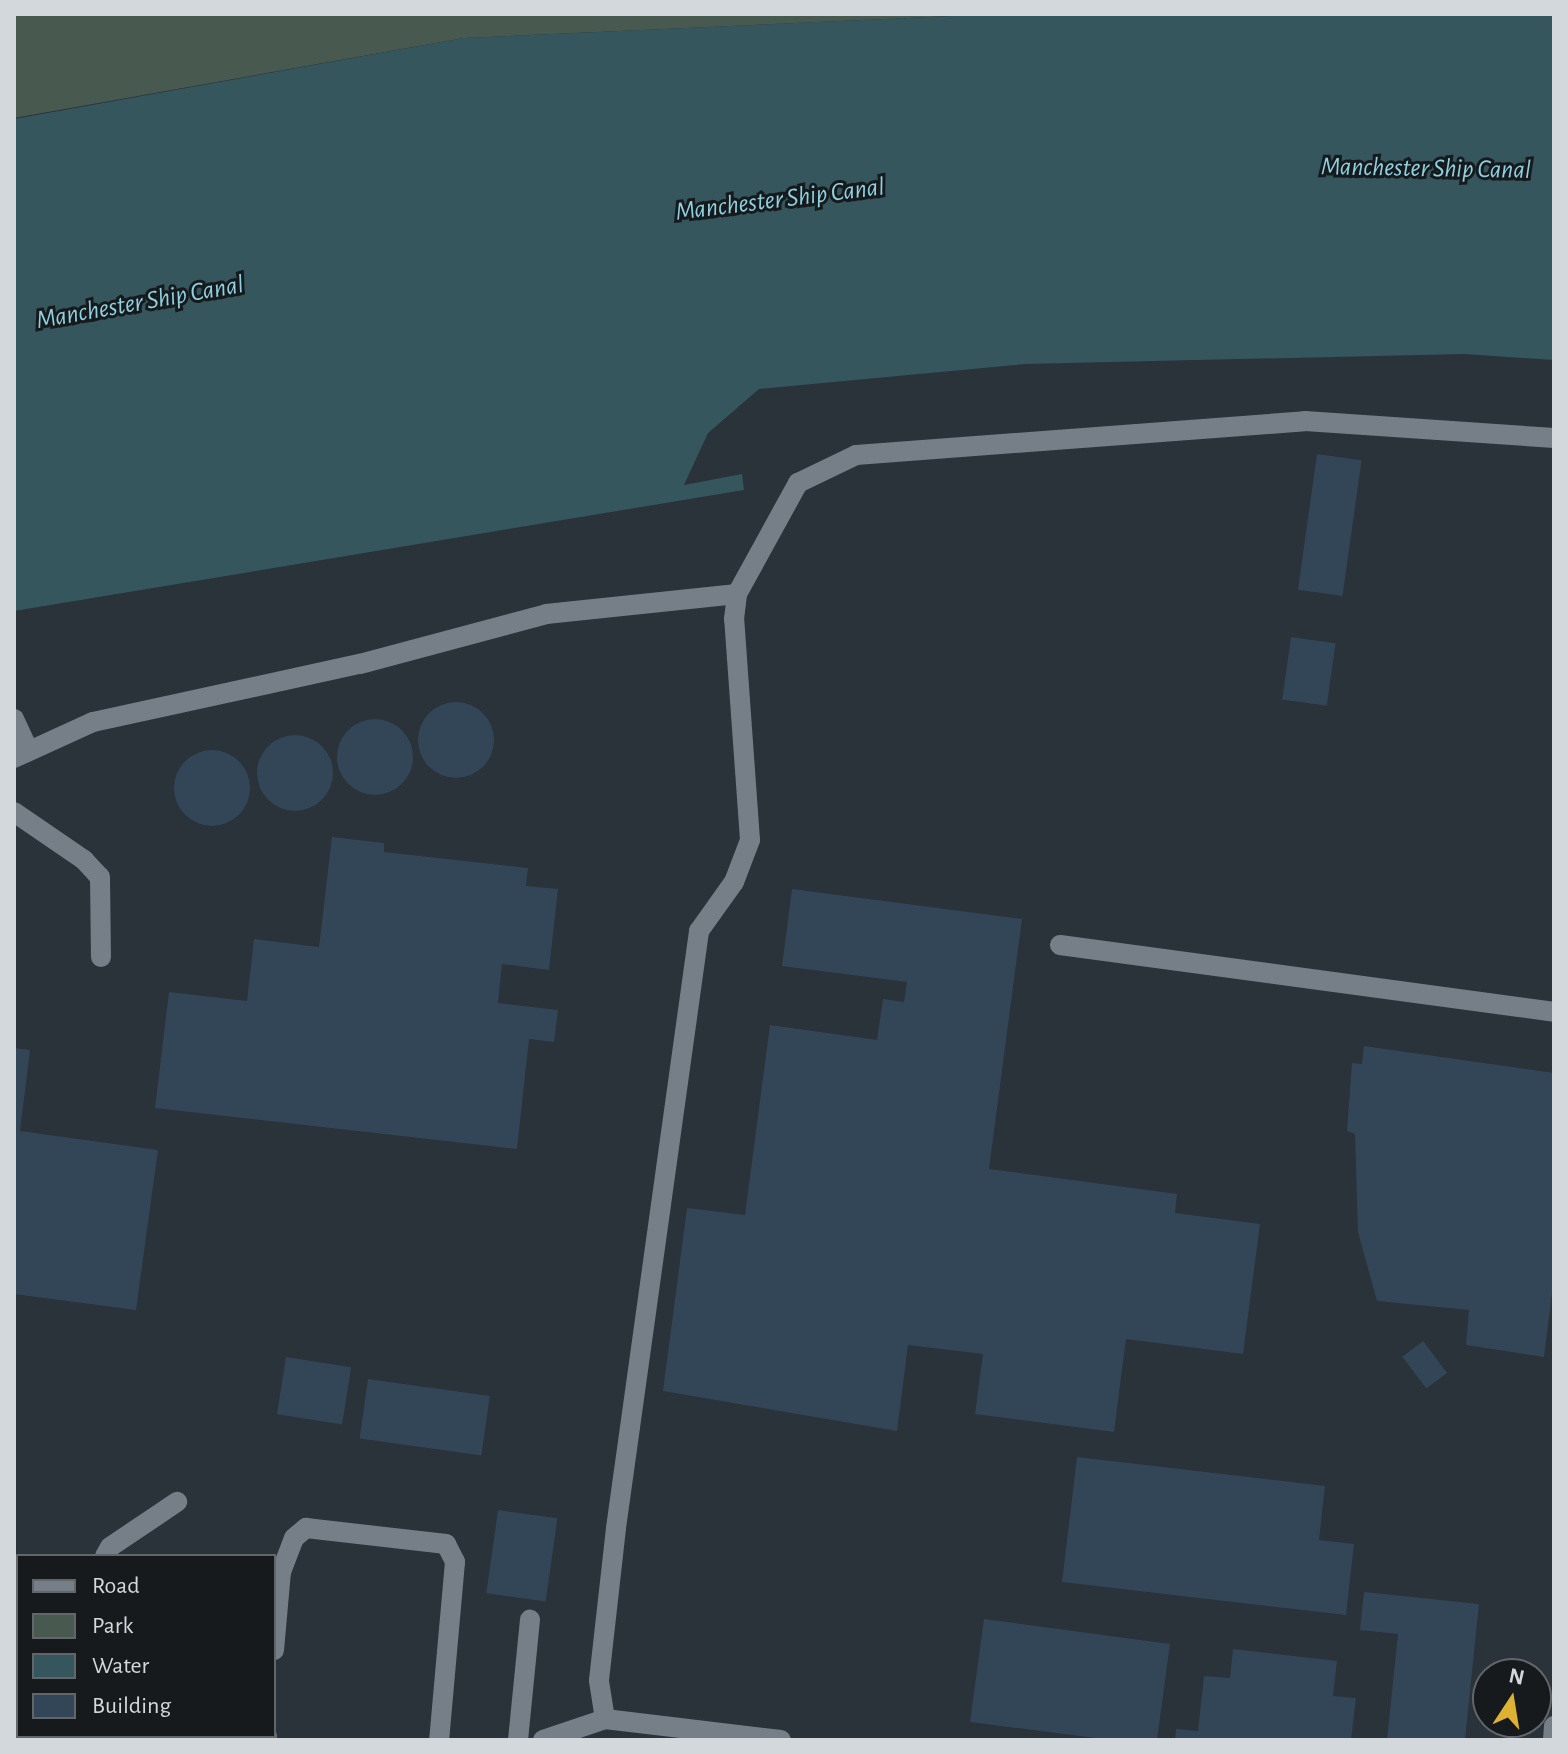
<!DOCTYPE html>
<style>
body{margin:0}
#map{position:relative;width:1568px;height:1754px;overflow:hidden;background:#2a323a;font-family:"Alegreya Sans",sans-serif}
div>[style]{position:absolute}
.green>*{inset:0;background:#485a50}
.water>*{inset:0;background:#35565d}
.building>*{inset:0;background:#324658;transform-origin:0 0}
.round{border-radius:50%}
.minor>*{height:20px;margin:-10px;padding:0 10px;transform-origin:10px;border-radius:10px;background:#767f88}
span{translate:-50% -50%;white-space:nowrap;text-align:center;line-height:1.15;-webkit-text-stroke:6px #161a1d;paint-order:stroke}
.water-label{font-size:26px;color:#8ed1e0;font-style:italic}
.frame{position:absolute;inset:0;border:16px solid #d3d8dd;pointer-events:none}
.legend{position:absolute;left:16px;top:1554px;width:260px;height:184px;box-sizing:border-box;background:#161a1d;border:2px solid #62666a;margin:0;padding:10px 14px;list-style:none;font-size:24px;color:#d3d8dd}
.legend li{display:flex;align-items:center;gap:16px;height:40px}
.legend b{width:40px;border:2px solid #62666a}
.north{position:absolute;left:1472px;top:1658px;width:80px;height:80px;box-sizing:border-box;background:#161a1d;border:2px solid #62666a;border-radius:50%;rotate:12deg;font-size:22px;font-weight:700;line-height:32px;text-align:center;color:#d3d8dd}
.north::after{content:'';display:block;margin:auto;width:28px;height:36px;background:#ddb233;clip-path:polygon(50% 0,100% 100%,50% 72%,0 100%)}
</style>
<div id="map">
<div class="green">
<i style="clip-path:polygon(17px 14px,997px 14px,464px 38px,14px 118px,14px 15px)"></i>
</div>
<div class="water">
<i style="clip-path:polygon(997px 14px,1554px 14px,1554px 360px,1464px 354px,1025px 364px,759px 389px,708px 433px,684px 485px,742px 474px,744px 490px,14px 611px,14px 119px,464px 38px)"></i>
</div>
<div class="building">
<i style="left:1317px;top:454px;width:45px;height:137px;rotate:8deg"></i>
<i style="left:1291px;top:637px;width:45px;height:63px;rotate:8deg"></i>
<i class="round" style="left:418px;top:702px;width:76px;height:76px"></i>
<i class="round" style="left:337px;top:719px;width:76px;height:76px"></i>
<i class="round" style="left:257px;top:735px;width:76px;height:76px"></i>
<i class="round" style="left:174px;top:750px;width:76px;height:76px"></i>
<i style="clip-path:polygon(332px 837px,384px 843px,384px 852px,528px 868px,526px 886px,558px 889px,549px 970px,502px 964px,498px 1003px,558px 1010px,554px 1042px,529px 1039px,517px 1149px,155px 1108px,169px 992px,247px 1001px,254px 939px,319px 947px)"></i>
<i style="clip-path:polygon(792px 889px,1022px 919px,989px 1169px,1177px 1194px,1175px 1213px,1260px 1224px,1243px 1354px,1126px 1339px,1114px 1432px,975px 1414px,983px 1354px,908px 1345px,897px 1431px,663px 1391px,687px 1208px,745px 1215px,770px 1025px,877px 1040px,883px 999px,904px 1002px,907px 982px,782px 966px)"></i>
<i style="clip-path:polygon(1364px 1046px,1554px 1073px,1554px 1277px,1544px 1357px,1466px 1345px,1469px 1310px,1377px 1301px,1358px 1232px,1355px 1134px,1347px 1131px,1352px 1063px,1362px 1064px)"></i>
<i style="clip-path:polygon(14px 1048px,30px 1050px,20px 1131px,158px 1150px,136px 1310px,14px 1294px)"></i>
<i style="left:1423px;top:1341px;width:40px;height:26px;rotate:53deg"></i>
<i style="left:286px;top:1357px;width:66px;height:58px;rotate:9deg"></i>
<i style="left:368px;top:1379px;width:123px;height:60px;rotate:8deg"></i>
<i style="clip-path:polygon(1077px 1457px,1325px 1486px,1319px 1540px,1354px 1544px,1346px 1615px,1062px 1582px)"></i>
<i style="left:498px;top:1510px;width:60px;height:84px;rotate:8deg"></i>
<i style="clip-path:polygon(14px 1587px,18px 1595px,18px 1736px,88px 1736px,90px 1740px,14px 1740px)"></i>
<i style="clip-path:polygon(1364px 1592px,1479px 1604px,1465px 1740px,1387px 1740px,1398px 1634px,1360px 1630px)"></i>
<i style="clip-path:polygon(984px 1619px,1170px 1644px,1157px 1740px,1111px 1740px,970px 1722px)"></i>
<i style="clip-path:polygon(1233px 1649px,1337px 1661px,1333px 1696px,1356px 1698px,1351px 1740px,1175px 1740px,1176px 1729px,1198px 1731px,1204px 1676px,1230px 1678px)"></i>
</div>
<div class="minor">
<i style="left:14px;top:719px;width:33px;rotate:65deg"></i>
<i style="left:14px;top:758px;width:87px;rotate:-24.5deg"></i>
<i style="left:93px;top:722px;width:273px;rotate:-12.3deg"></i>
<i style="left:360px;top:664px;width:193px;rotate:-15deg"></i>
<i style="left:546px;top:614px;width:192px;rotate:-6deg"></i>
<i style="left:14px;top:812px;width:85px;rotate:34.4deg"></i>
<i style="left:84px;top:860px;width:23px;rotate:47deg"></i>
<i style="left:100px;top:877px;width:80px;rotate:89.3deg"></i>
<i style="left:1060px;top:945px;width:499px;rotate:7.7deg"></i>
<i style="left:105px;top:1556px;width:10px;rotate:-61deg"></i>
<i style="left:110px;top:1547px;width:81px;rotate:-33.9deg"></i>
<i style="left:274px;top:1650px;width:78px;rotate:-84.9deg"></i>
<i style="left:281px;top:1572px;width:36px;rotate:-69deg"></i>
<i style="left:294px;top:1538px;width:16px;rotate:-40deg"></i>
<i style="left:306px;top:1528px;width:141px;rotate:6.5deg"></i>
<i style="left:446px;top:1544px;width:20px;rotate:63deg"></i>
<i style="left:455px;top:1562px;width:179px;rotate:95.1deg"></i>
<i style="left:605px;top:1719px;width:39px;rotate:-99deg"></i>
<i style="left:599px;top:1680px;width:153px;rotate:-83.6deg"></i>
<i style="left:616px;top:1528px;width:603px;rotate:-82.08deg"></i>
<i style="left:699px;top:931px;width:60px;rotate:-54.5deg"></i>
<i style="left:734px;top:882px;width:45px;rotate:-69.1deg"></i>
<i style="left:750px;top:840px;width:222px;rotate:-94.1deg"></i>
<i style="left:734px;top:619px;width:25px;rotate:-83deg"></i>
<i style="left:737px;top:594px;width:127px;rotate:-61.2deg"></i>
<i style="left:798px;top:483px;width:64px;rotate:-25.8deg"></i>
<i style="left:856px;top:455px;width:450px;rotate:-4.3deg"></i>
<i style="left:1305px;top:421px;width:250px;rotate:3.9deg"></i>
<i style="left:161px;top:1736px;width:4px;rotate:63deg"></i>
<i style="left:266px;top:1740px;width:4px;rotate:-76deg"></i>
<i style="left:518px;top:1740px;width:121px;rotate:-84.3deg"></i>
<i style="left:543px;top:1740px;width:65px;rotate:-18.7deg"></i>
<i style="left:605px;top:1719px;width:177px;rotate:6.8deg"></i>
<i style="left:1553px;top:1740px;width:14px;rotate:-86deg"></i>
</div>
<div class="water-label">
<span style="left:1426px;top:169px;rotate:1deg">Manchester Ship Canal</span>
<span style="left:780px;top:200px;rotate:-7deg">Manchester Ship Canal</span>
<span style="left:140px;top:303px;rotate:-10deg">Manchester Ship Canal</span>
</div>
<div class="frame"></div>
<ul class="legend">
<li><b style="height:10px;background:#767f88"></b>Road</li>
<li><b style="height:22px;background:#485a50"></b>Park</li>
<li><b style="height:22px;background:#35565d"></b>Water</li>
<li><b style="height:22px;background:#324658"></b>Building</li>
</ul>
<div class="north">N</div>
</div>
